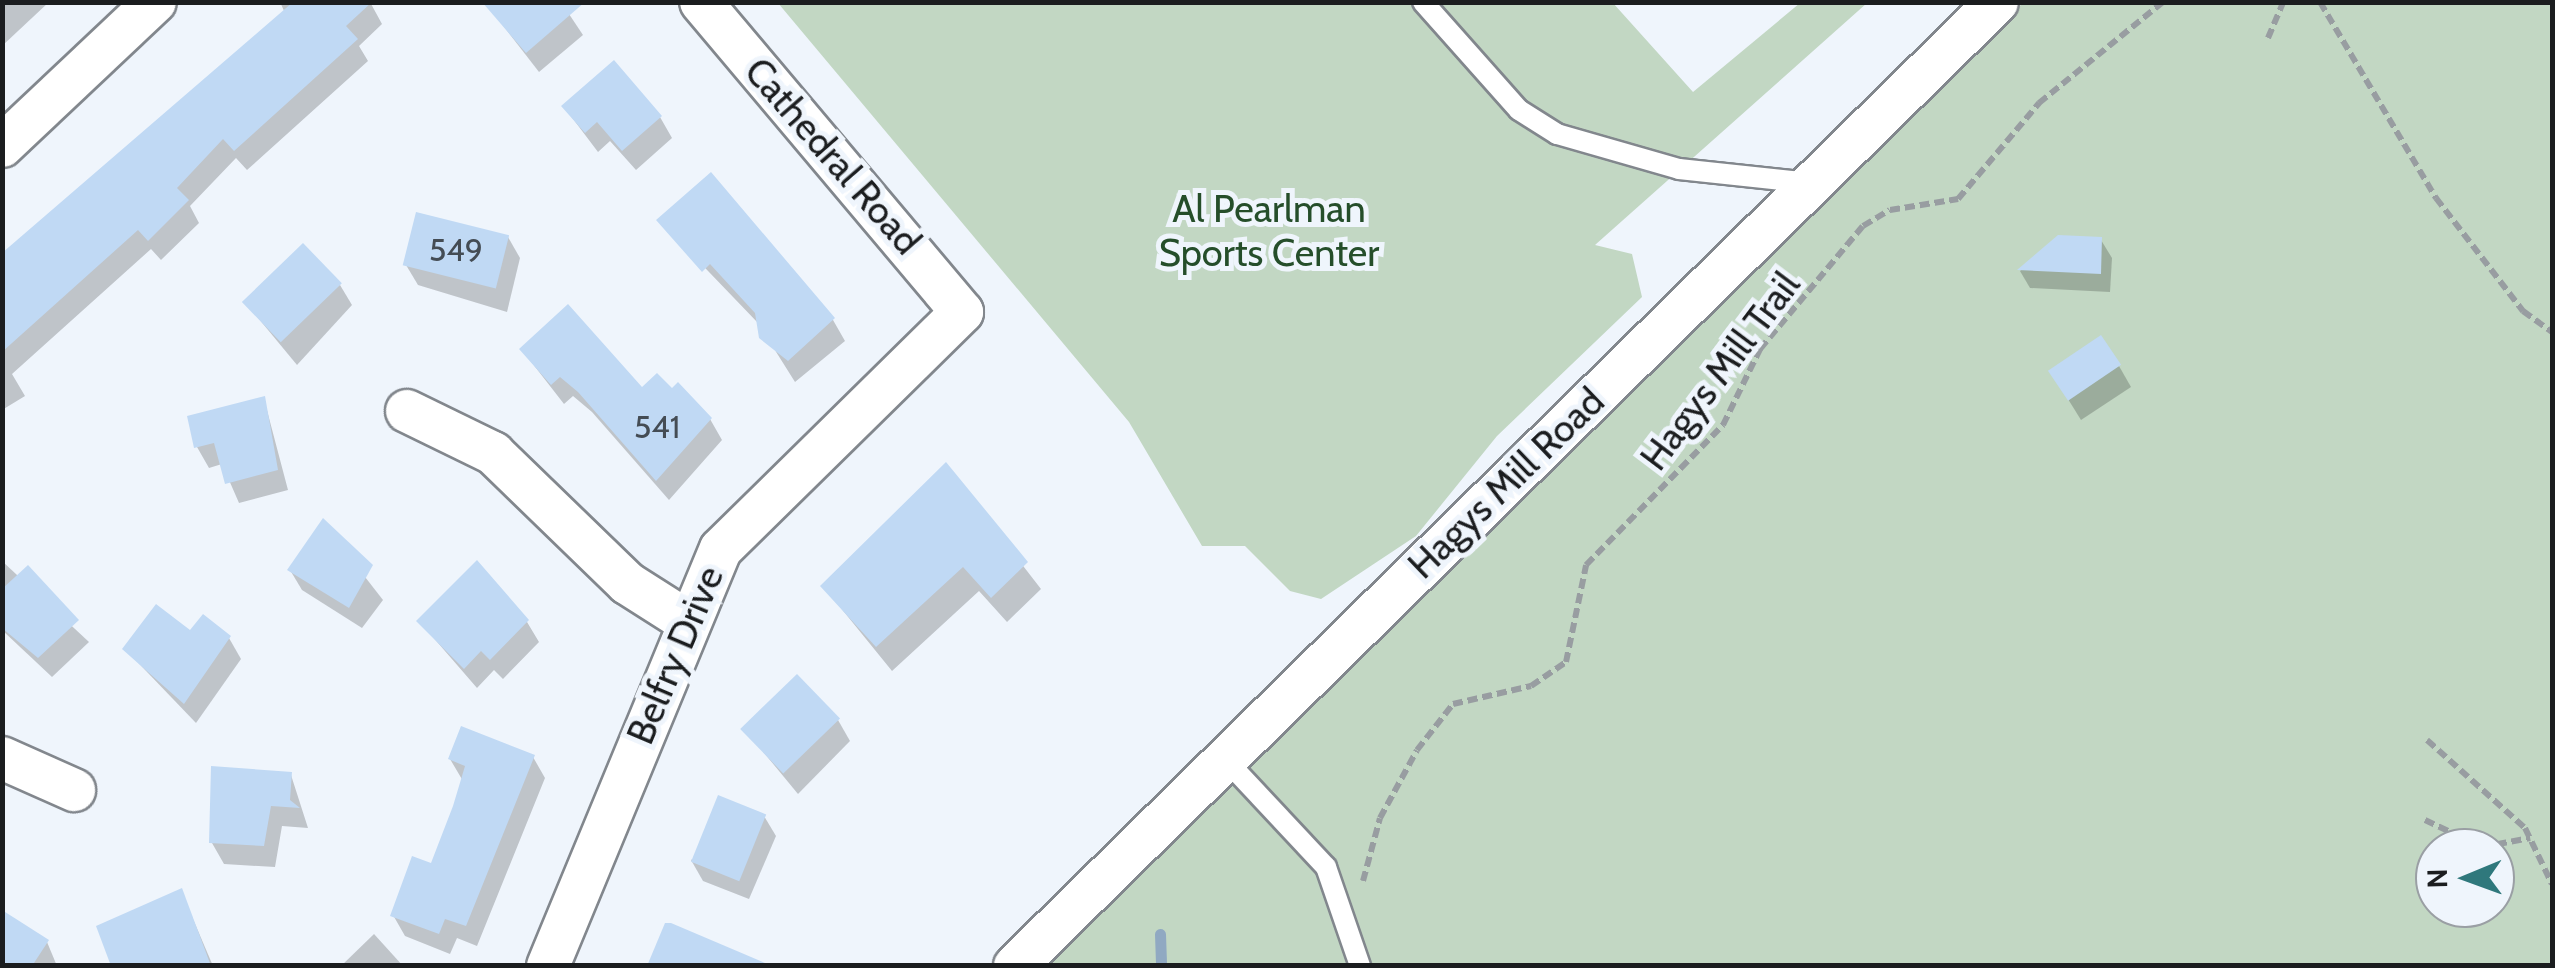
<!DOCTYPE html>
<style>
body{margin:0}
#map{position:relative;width:2555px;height:968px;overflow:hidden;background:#eff5fc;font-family:Cabin,sans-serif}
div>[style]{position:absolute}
.green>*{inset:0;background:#c2d7c3}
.shadow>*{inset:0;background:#0003}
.stream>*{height:11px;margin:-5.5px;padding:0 5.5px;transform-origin:5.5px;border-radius:5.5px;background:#90a9c2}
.building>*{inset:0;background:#c0d9f4;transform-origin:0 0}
.path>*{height:6px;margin-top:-3px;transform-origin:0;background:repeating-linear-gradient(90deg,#989da1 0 10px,transparent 0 15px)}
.roads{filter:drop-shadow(2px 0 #82878d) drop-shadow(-2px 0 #82878d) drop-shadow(0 2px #82878d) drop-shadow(0 -2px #82878d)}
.service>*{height:20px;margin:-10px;padding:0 10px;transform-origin:10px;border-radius:10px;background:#fff}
.minor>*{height:42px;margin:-21px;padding:0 21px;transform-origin:21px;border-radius:21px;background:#fff}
span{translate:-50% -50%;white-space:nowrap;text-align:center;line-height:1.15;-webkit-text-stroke:10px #eff5fc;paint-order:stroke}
.number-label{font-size:32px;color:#444c54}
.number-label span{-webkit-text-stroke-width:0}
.street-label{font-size:38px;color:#1b1d1f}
.park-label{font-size:38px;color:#254e2a}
.frame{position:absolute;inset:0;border:5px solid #1b1d1f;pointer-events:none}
.north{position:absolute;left:2415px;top:828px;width:100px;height:100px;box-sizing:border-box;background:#eff5fc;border:2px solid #9a9fa4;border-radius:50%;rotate:269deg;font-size:28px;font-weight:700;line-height:40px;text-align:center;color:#1b1d1f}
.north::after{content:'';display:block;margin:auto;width:35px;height:45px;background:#2f787c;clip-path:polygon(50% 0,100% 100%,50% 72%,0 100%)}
</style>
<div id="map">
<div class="green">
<i style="clip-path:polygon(778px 3px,1613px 3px,1693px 92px,1800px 3px,1867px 3px,1595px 245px,1632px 254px,1642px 297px,1497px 436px,1416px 536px,1321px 599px,1290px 591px,1245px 546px,1202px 546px,1129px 422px)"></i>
<i style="clip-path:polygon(evenodd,2023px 3px,2552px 3px,2552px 965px,1042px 966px,2023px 3px,2435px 848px,2495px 848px,2495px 908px,2435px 908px,2435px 848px)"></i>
</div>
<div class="shadow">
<i style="clip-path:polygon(2px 2px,49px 2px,2px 46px)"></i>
<i style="clip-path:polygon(280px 2px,370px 2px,382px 24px,359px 46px,368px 61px,247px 170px,236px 158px,190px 206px,199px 223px,161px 260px,151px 249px,12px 374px,25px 396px,2px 410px,10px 250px,285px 13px)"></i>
<i style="clip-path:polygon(561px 2px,583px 35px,539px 72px,494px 14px)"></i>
<i style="clip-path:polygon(564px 107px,660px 117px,672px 138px,636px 170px,610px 141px,598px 152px)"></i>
<i style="clip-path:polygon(660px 221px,833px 320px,845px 341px,795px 382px,758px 323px)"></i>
<i style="clip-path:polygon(508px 237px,520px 258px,507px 312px,418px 285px,406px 265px)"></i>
<i style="clip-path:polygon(2058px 238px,2101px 240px,2112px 258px,2110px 292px,2030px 288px,2020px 271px)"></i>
<i style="clip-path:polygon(340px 285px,352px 305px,297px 365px,245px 302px)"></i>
<i style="clip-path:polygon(522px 350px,710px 419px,722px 440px,669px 500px,592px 412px,573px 396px,564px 404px)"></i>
<i style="clip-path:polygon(2119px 366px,2131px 387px,2081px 420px,2063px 391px)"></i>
<i style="clip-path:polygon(264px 399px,288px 490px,239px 503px,222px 464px,209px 468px,197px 447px)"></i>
<i style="clip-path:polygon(946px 466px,1041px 589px,1007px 622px,979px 591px,892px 671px,823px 586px)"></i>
<i style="clip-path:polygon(323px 523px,383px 600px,362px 628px,302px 590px,290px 570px)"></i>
<i style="clip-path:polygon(2px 561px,89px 642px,52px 677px,2px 630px)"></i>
<i style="clip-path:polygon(419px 621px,527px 622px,539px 642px,503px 679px,494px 670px,477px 688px)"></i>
<i style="clip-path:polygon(190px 634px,229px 638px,241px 659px,196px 723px,125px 649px)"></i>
<i style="clip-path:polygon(838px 720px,850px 741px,798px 794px,746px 731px)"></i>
<i style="clip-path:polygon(533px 757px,545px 778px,477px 946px,457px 938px,450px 954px,405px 936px,393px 915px,432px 866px,463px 781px,450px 759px)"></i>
<i style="clip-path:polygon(291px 775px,308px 828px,282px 826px,275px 867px,224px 864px,212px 843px)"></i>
<i style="clip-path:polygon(764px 816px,776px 836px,749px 899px,703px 881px,691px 860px)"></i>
<i style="clip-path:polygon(181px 891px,213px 966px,113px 966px)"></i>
<i style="clip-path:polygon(374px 934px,403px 966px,341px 966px)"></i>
<i style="clip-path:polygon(47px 942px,57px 966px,2px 966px)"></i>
</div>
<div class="stream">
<i style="left:1160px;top:934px;width:32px;rotate:88deg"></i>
</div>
<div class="building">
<i style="clip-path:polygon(293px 2px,372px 2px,346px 26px,358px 39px,234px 151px,223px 139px,177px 188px,189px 200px,148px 241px,138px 230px,2px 352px,2px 253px)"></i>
<i style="clip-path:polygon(482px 2px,585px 2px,526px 53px)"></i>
<i style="clip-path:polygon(614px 60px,662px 116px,622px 151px,597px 122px,585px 133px,561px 106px)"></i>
<i style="clip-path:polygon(711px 172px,835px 318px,788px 361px,759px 338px,755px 313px,710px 264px,702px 272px,656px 220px)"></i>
<i style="left:416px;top:212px;width:96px;height:55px;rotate:14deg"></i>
<i style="clip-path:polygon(2058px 235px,2102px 237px,2101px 274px,2017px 270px)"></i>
<i style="left:303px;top:243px;width:56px;height:85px;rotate:46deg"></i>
<i style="clip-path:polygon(568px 304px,642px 387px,657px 373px,672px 388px,678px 382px,712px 418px,656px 481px,578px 392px,560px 377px,551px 385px,519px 349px)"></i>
<i style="left:2101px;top:335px;width:36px;height:64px;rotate:56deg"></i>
<i style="clip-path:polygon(265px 396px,278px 470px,225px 484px,214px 443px,194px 448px,187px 416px)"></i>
<i style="clip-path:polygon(946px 462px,1028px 562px,991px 598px,963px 567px,876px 647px,820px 586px)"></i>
<i style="clip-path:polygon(323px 518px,373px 565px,349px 608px,287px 570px)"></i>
<i style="clip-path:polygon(477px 560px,529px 620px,490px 660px,481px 651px,464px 669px,416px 621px)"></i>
<i style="clip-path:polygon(28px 565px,79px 620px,38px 658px,2px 628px,2px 589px)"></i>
<i style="clip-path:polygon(156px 604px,190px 630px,203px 614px,231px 636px,184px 704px,122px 649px)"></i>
<i style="left:797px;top:674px;width:62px;height:79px;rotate:46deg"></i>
<i style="clip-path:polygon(461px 726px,535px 755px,466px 926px,445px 919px,439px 934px,390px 916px,412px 856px,431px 863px,453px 806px,465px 766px,448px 759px)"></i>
<i style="clip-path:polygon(211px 766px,292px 772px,290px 800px,300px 808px,271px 806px,264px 846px,209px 843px)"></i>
<i style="left:718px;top:795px;width:52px;height:72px;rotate:22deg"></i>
<i style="clip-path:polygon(182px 888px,211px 966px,111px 966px,96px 926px)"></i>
<i style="clip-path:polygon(2px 910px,49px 940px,32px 966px,2px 966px)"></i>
<i style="clip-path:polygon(665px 923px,671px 923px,772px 966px,647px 966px)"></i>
</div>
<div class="path">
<i style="left:2320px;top:2px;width:228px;rotate:59.4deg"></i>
<i style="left:2436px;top:198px;width:143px;rotate:52.4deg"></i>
<i style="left:2523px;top:311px;width:36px;rotate:36deg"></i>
<i style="left:2268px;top:38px;width:39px;rotate:-67deg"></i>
<i style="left:2427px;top:740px;width:132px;rotate:41.9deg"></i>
<i style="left:2525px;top:828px;width:62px;rotate:64.3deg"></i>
<i style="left:2425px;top:820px;width:63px;rotate:25.3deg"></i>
<i style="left:2482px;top:847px;width:49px;rotate:-10.6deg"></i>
<i style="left:1363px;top:881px;width:65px;rotate:-74.9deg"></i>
<i style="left:1380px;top:818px;width:77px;rotate:-61.4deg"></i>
<i style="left:1417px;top:750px;width:58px;rotate:-52deg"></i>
<i style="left:1453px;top:704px;width:80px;rotate:-13deg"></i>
<i style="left:1531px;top:686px;width:42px;rotate:-34.4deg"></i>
<i style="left:1566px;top:662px;width:99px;rotate:-78.3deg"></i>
<i style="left:1586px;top:565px;width:196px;rotate:-45.6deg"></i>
<i style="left:1723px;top:425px;width:85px;rotate:-64deg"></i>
<i style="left:1760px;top:349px;width:160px;rotate:-50.1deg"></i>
<i style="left:1863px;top:226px;width:31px;rotate:-31deg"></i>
<i style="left:1890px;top:210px;width:69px;rotate:-9.2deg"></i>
<i style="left:1958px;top:199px;width:126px;rotate:-49.8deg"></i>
<i style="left:2039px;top:103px;width:160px;rotate:-39.2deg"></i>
</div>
<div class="roads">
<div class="service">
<i style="left:1423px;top:2px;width:144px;rotate:48.4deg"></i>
<i style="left:1519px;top:110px;width:45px;rotate:32.3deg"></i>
<i style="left:1557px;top:134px;width:127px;rotate:16deg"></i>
<i style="left:1679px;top:169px;width:132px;rotate:6.1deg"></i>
<i style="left:1224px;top:758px;width:149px;rotate:46.9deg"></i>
<i style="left:1326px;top:867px;width:105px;rotate:71deg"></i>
</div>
<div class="minor">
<i style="left:2px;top:146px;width:210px;rotate:-43.3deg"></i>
<i style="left:407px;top:411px;width:96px;rotate:26deg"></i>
<i style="left:493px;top:453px;width:187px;rotate:44.1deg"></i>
<i style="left:627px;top:583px;width:69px;rotate:32.5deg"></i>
<i style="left:2px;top:758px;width:79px;rotate:24deg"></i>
<i style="left:548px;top:966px;width:451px;rotate:-67.5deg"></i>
<i style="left:721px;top:549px;width:338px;rotate:-44.5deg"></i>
<i style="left:962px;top:312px;width:405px;rotate:-130.1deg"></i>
<i style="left:1015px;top:966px;width:1376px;rotate:-44.47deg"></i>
</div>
</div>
<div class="number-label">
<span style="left:456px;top:250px">549</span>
<span style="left:657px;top:427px">541</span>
</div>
<div class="street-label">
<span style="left:833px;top:156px;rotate:49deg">Cathedral Road</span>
<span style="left:1720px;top:371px;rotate:-53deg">Hagys Mill Trail</span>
<span style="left:1506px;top:483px;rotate:-44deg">Hagys Mill Road</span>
<span style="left:675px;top:655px;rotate:-67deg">Belfry Drive</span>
</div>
<div class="park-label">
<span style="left:1269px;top:231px">Al Pearlman<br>Sports Center</span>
</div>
<div class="frame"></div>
<div class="north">N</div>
</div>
